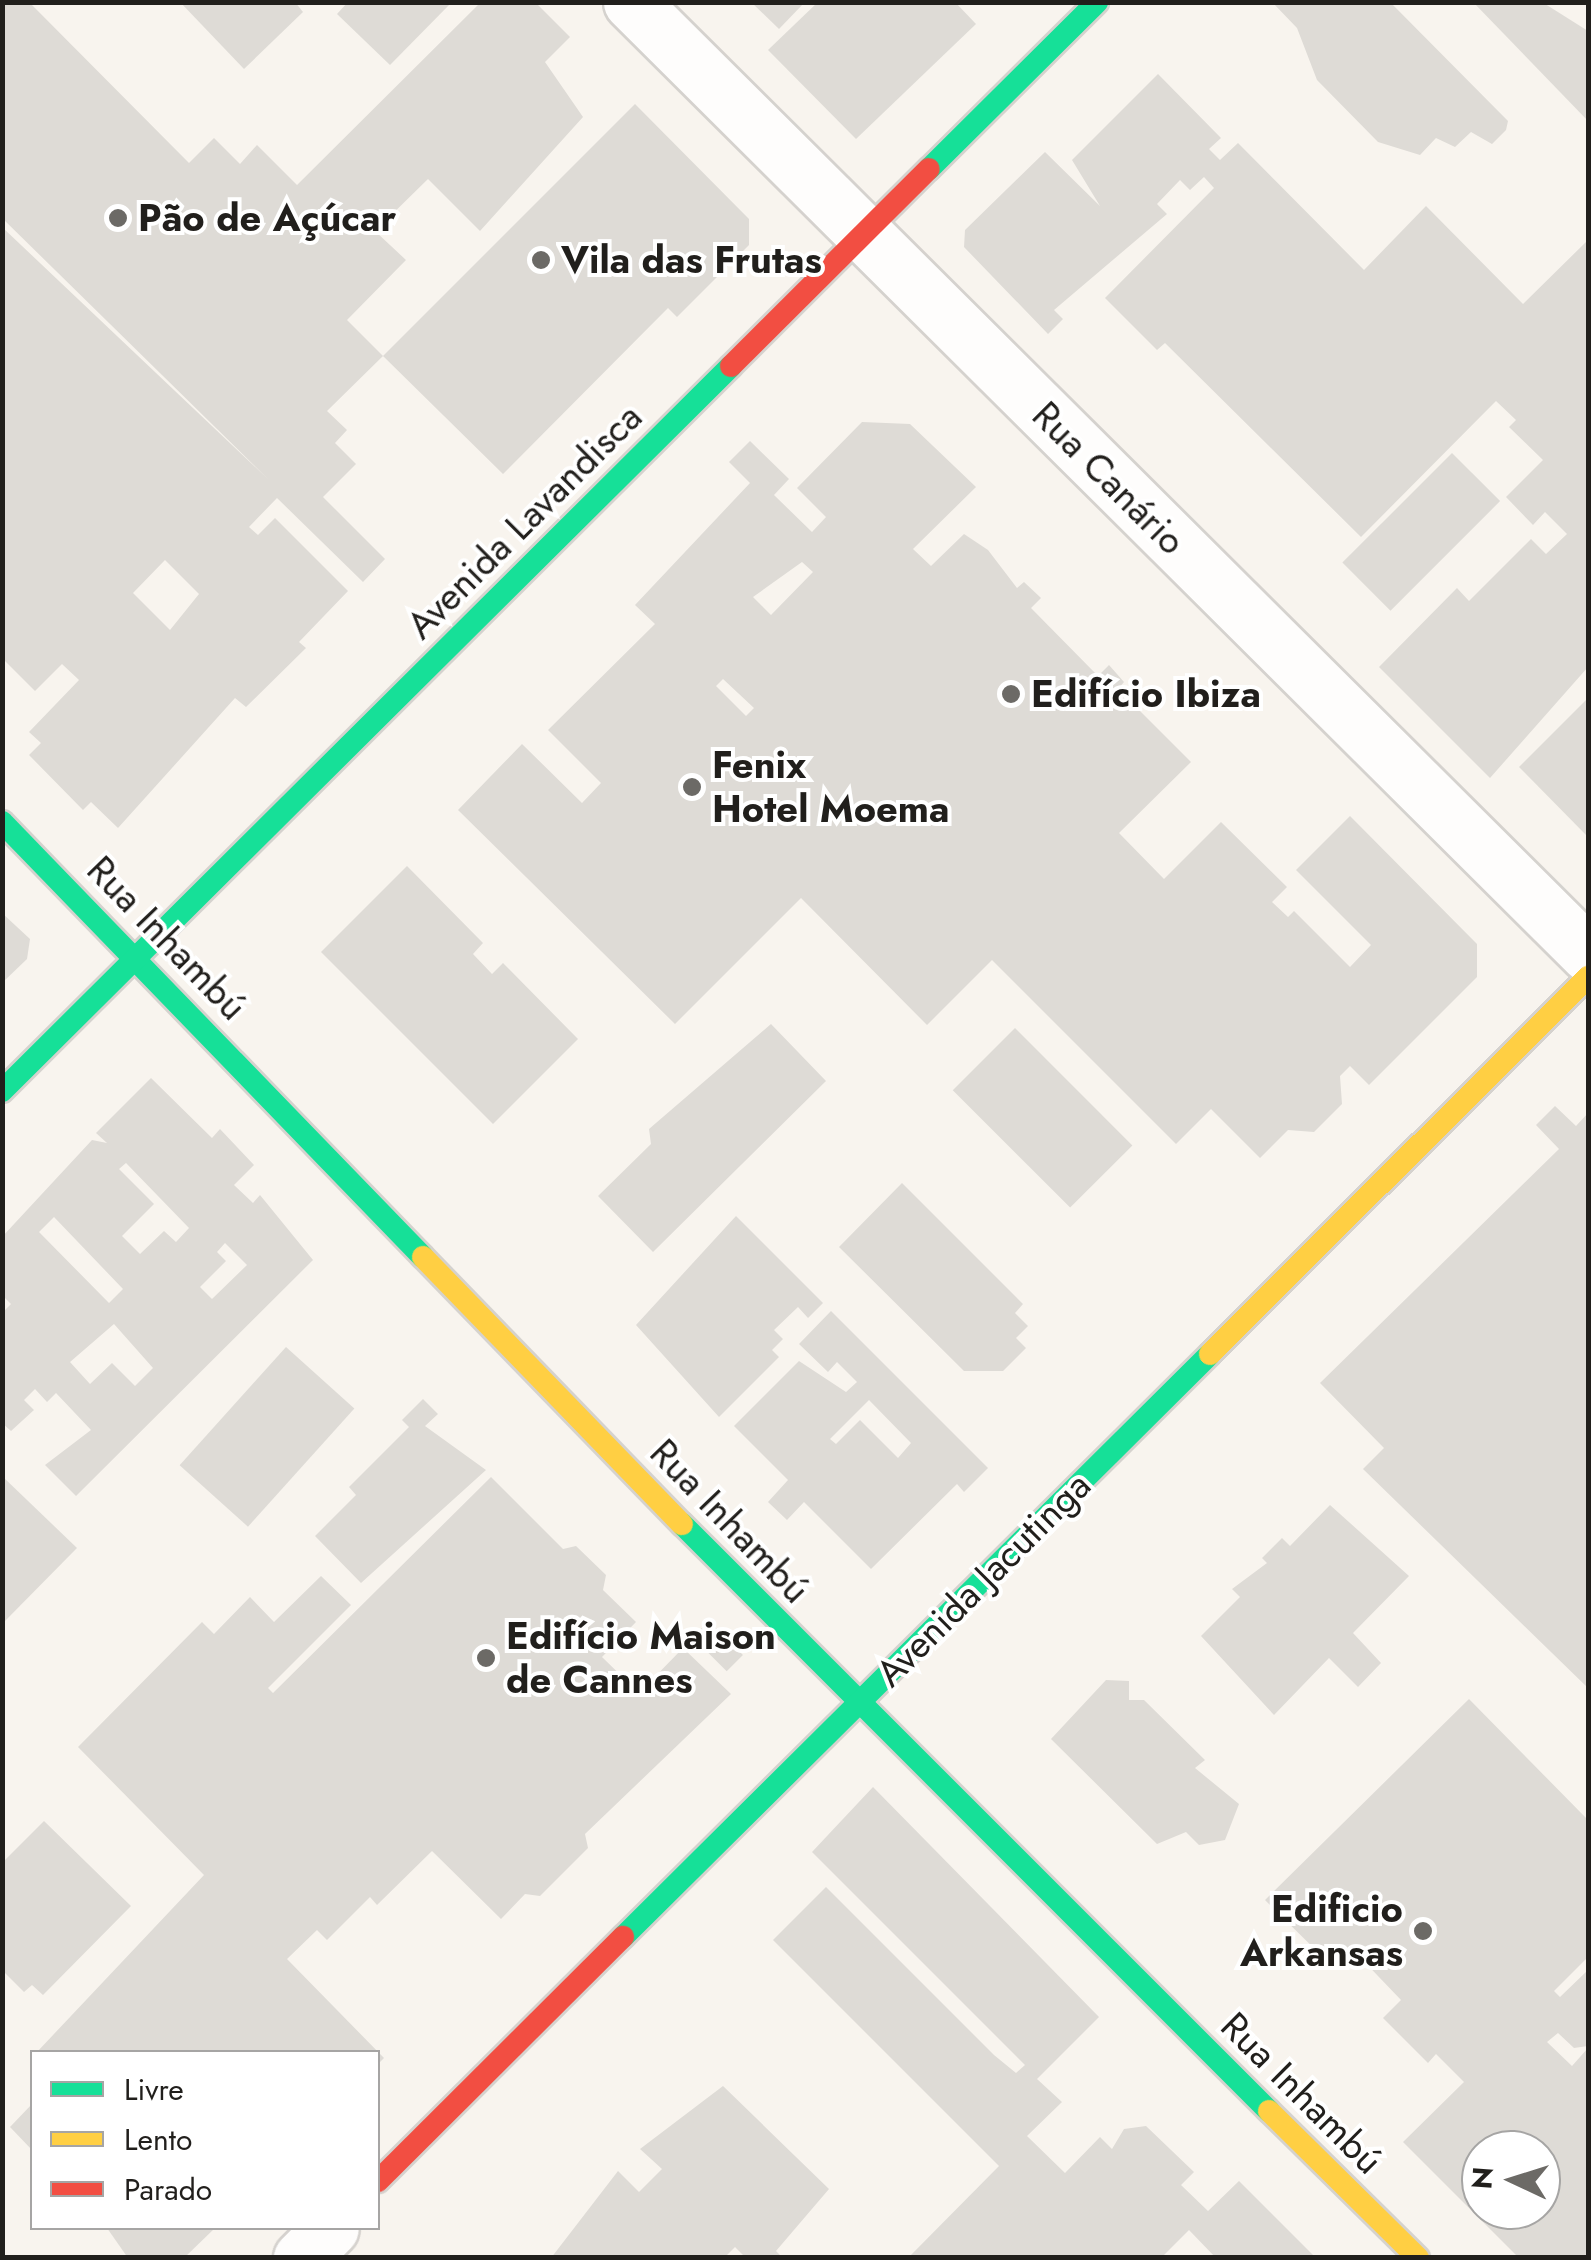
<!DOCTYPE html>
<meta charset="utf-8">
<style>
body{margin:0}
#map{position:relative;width:1591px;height:2260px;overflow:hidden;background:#f8f4ee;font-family:Jost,sans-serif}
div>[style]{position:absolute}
.building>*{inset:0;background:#dedbd6;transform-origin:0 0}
.roads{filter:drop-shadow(2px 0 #d5d2ce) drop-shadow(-2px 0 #d5d2ce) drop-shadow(0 2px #d5d2ce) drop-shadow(0 -2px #d5d2ce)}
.street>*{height:55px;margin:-27.5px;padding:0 27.5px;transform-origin:27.5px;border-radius:27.5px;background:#fefdfc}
.fast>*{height:22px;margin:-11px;padding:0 11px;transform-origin:11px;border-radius:11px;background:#16e098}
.slow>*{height:22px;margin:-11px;padding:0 11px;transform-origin:11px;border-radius:11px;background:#ffcf43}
.jam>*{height:22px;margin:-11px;padding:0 11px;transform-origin:11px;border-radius:11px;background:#f24e42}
.dots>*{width:28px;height:28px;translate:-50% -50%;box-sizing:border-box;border:5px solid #fff;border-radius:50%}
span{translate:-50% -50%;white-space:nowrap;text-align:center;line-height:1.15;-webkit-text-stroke:8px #fff;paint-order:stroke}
.poi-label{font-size:38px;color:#211f1c;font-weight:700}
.left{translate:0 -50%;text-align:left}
.right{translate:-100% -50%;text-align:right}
.street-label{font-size:38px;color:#211f1c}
.frame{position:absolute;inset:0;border:5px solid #211f1c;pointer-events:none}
.legend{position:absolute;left:30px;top:2050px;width:350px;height:180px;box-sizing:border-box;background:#fff;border:2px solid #a6a5a4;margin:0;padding:12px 18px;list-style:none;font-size:30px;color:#211f1c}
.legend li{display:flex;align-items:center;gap:20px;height:50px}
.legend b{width:50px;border:2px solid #a6a5a4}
.north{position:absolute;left:1461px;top:2130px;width:100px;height:100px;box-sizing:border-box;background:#fff;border:2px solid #a6a5a4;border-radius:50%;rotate:274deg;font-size:28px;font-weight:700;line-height:40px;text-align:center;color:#211f1c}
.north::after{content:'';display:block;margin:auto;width:35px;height:45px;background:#6c6a66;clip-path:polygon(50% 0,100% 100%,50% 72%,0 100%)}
</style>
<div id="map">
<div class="building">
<i style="clip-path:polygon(evenodd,2px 2px,29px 2px,189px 163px,214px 138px,240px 164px,257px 145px,297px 185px,481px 2px,535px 2px,570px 37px,545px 62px,583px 117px,480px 231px,428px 179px,375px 231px,406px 260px,347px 320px,383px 356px,327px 411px,347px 430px,335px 443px,356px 464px,323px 497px,385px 559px,363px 582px,277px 498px,249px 527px,258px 535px,275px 518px,348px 591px,299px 642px,306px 648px,246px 707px,235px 698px,118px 828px,91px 802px,83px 810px,29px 755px,41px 743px,29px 732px,79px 680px,62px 664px,35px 691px,2px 658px,2px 227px,269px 480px,2px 218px,2px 2px,165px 560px,199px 594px,170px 630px,133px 593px,165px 560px)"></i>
<i style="clip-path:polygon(180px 2px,295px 2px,303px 12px,244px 69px)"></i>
<i style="clip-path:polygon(348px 2px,452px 2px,390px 65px,337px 14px)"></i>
<i style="clip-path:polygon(751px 2px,805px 2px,779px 29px)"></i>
<i style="clip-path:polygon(818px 2px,955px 2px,976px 24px,856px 139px,768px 50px)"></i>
<i style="clip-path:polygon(1272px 2px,1390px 2px,1508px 121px,1506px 130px,1492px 144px,1471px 132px,1455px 147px,1436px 138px,1420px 155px,1378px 142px,1317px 80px,1297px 28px)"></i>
<i style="clip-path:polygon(1473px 2px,1542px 2px,1588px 31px,1588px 121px)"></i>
<i style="clip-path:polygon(1158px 74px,1221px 138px,1209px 149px,1220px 160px,1238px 143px,1364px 270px,1426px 206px,1523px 304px,1588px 240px,1588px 667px,1490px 778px,1379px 667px,1457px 588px,1469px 601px,1531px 539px,1546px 554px,1567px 534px,1545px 512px,1533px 525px,1506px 497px,1543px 460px,1509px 427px,1516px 420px,1496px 401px,1361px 537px,1165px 343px,1157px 350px,1105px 298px,1214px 188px,1204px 177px,1190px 190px,1180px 180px,1157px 204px,1167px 214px,1054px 310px,1063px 319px,1048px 334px,964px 247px,965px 230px,1045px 152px,1100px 206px,1072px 160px)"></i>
<i style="clip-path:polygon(635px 104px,749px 219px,749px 245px,677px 317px,668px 308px,503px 474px,383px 356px)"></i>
<i style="clip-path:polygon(evenodd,862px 422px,910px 424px,976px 487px,913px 549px,931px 566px,964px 534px,988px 550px,1017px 588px,1024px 582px,1041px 598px,1031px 608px,1098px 676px,1109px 665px,1124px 682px,1118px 689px,1191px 762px,1119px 833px,1164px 879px,1221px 822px,1287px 887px,1272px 902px,1288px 917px,1294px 911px,1350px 967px,1371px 945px,1296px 870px,1350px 816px,1477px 944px,1477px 977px,1369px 1085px,1350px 1066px,1340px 1076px,1342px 1104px,1314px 1132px,1288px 1130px,1260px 1158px,1211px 1109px,1176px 1144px,992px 960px,927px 1025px,801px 898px,675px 1024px,458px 810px,522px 744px,582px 803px,601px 783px,548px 730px,655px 624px,635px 605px,750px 483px,729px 462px,750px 441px,789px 479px,774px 495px,812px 532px,826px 517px,797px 488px,862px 422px,802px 562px,813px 572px,771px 615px,753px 597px,802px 562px,862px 422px,723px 679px,754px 708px,746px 716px,716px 686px,723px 679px)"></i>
<i style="left:1452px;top:453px;width:68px;height:155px;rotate:45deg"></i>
<i style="clip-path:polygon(1588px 698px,1588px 837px,1519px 767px)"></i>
<i style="clip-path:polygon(407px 866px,483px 943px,473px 954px,492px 974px,503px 963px,578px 1039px,493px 1124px,321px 952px)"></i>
<i style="clip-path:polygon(2px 913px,30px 939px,27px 959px,2px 983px)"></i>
<i style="clip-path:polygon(771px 1024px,826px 1081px,653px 1252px,598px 1196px,651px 1144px,649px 1129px)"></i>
<i style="left:1015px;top:1028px;width:166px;height:88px;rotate:45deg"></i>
<i style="clip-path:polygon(evenodd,151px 1078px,212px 1138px,220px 1129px,254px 1165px,234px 1185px,253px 1203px,260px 1195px,313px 1260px,76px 1496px,45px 1465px,91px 1430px,56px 1393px,47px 1402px,35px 1389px,24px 1400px,34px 1410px,11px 1431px,2px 1423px,2px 1313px,11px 1304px,2px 1295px,2px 1237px,92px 1140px,107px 1143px,96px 1133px,151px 1078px,126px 1163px,189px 1228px,176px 1242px,164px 1231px,140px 1254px,122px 1236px,154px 1204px,119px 1169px,126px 1163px,151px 1078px,54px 1217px,123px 1289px,109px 1303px,39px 1232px,54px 1217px,151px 1078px,225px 1243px,247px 1265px,212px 1299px,200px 1287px,226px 1261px,217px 1252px,225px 1243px,151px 1078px,114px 1324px,153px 1368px,135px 1386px,112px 1363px,90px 1384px,70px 1362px,114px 1324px)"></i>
<i style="clip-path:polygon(1555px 1106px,1576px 1126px,1588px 1113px,1588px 1688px,1363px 1469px,1384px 1448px,1320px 1383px,1559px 1149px,1536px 1125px)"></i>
<i style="clip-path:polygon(902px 1183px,1023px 1304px,1015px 1313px,1028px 1326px,1016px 1338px,1026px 1348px,1003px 1371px,964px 1371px,839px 1247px)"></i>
<i style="clip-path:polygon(736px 1216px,823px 1303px,808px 1318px,798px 1307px,774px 1330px,783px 1339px,772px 1350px,779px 1357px,719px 1417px,636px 1325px)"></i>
<i style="clip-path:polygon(evenodd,831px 1311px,988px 1468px,964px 1492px,957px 1484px,871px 1569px,804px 1502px,787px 1520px,768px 1502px,788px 1480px,734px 1426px,799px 1361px,846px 1392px,857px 1382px,837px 1362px,828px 1372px,799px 1344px,831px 1311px,869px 1400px,911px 1443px,898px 1458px,860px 1420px,836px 1444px,830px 1439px,869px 1400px)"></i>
<i style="left:286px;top:1347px;width:92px;height:159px;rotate:42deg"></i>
<i style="clip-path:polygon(423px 1399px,438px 1414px,425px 1426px,486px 1470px,361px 1583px,315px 1536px,356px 1495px,349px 1487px,409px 1427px,402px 1420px)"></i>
<i style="clip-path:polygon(2px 1476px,77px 1548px,5px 1621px,2px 1619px)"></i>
<i style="clip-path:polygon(491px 1477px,563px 1549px,576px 1546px,606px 1575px,603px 1590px,636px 1622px,602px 1657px,639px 1693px,683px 1648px,731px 1694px,585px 1834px,588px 1848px,540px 1896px,525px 1894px,501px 1919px,432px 1851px,377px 1905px,370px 1897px,327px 1940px,317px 1930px,287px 1959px,384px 2058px,378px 2064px,378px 2052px,37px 2052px,204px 1875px,78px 1747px,202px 1622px,214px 1634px,250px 1597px,274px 1622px,321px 1576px,351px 1605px,268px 1688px,273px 1693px)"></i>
<i style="clip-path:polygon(1330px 1505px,1409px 1576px,1353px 1633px,1381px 1663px,1358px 1687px,1329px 1658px,1274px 1715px,1201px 1636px,1240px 1597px,1232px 1589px,1267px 1563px,1262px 1558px,1282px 1538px,1290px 1546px)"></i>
<i style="left:709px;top:1621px;width:48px;height:23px;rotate:45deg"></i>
<i style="clip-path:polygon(1106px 1680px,1129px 1681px,1129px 1700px,1144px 1700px,1205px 1760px,1195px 1768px,1239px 1804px,1225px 1840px,1199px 1845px,1186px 1832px,1157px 1844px,1051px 1739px)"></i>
<i style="clip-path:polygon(evenodd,1469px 1699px,1588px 1820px,1588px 1957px,1554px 1991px,1560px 1997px,1588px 1970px,1588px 2046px,1574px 2048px,1558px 2033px,1547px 2042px,1572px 2066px,1588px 2048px,1588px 2258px,1519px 2258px,1403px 2142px,1464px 2082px,1436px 2054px,1428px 2063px,1383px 2018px,1401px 2000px,1355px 1952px,1336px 1970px,1265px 1900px,1469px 1699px,1481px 2150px,1541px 2150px,1541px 2210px,1481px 2210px,1481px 2150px)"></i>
<i style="clip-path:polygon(873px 1787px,1099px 2017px,1037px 2079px,1062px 2102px,1027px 2136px,1065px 2173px,1100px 2137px,1112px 2149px,1124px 2129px,1146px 2126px,1194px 2172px,1181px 2185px,1208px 2211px,1239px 2181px,1316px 2258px,1216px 2258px,1189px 2230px,1161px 2258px,908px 2258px,999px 2166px,773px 1940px,826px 1887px,994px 2055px,1016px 2073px,1025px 2065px,812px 1852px)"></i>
<i style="clip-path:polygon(44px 1821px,131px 1906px,43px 1995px,32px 1985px,24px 1992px,2px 1970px,2px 1863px)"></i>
<i style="clip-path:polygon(723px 2086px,829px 2189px,776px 2251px,783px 2258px,746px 2258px,735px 2247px,724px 2258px,551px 2258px,618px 2171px,639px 2192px,662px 2169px,640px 2149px)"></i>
<i style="clip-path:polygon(32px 2104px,32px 2150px,10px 2127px)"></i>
<i style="clip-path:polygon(107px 2228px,215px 2228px,184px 2258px,128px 2258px)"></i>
</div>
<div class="roads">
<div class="street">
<i style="left:631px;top:2px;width:1350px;rotate:44.85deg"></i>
<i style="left:301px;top:2258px;width:42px;rotate:-45deg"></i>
</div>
<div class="fast">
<i style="left:929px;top:169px;width:237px;rotate:-44.8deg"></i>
<i style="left:2px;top:822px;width:605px;rotate:45.94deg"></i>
<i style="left:2px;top:1091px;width:1028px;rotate:-44.84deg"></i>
<i style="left:682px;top:1524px;width:830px;rotate:45deg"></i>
<i style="left:623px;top:1937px;width:827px;rotate:-44.8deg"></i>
</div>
<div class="slow">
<i style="left:423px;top:1257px;width:372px;rotate:45.9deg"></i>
<i style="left:1210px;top:1354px;width:534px;rotate:-44.92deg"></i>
<i style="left:1269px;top:2111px;width:209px;rotate:44.6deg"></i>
</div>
<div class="jam">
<i style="left:731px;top:366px;width:279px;rotate:-44.9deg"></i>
<i style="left:378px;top:2181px;width:346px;rotate:-44.9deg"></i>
</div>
</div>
<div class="dots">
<i style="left:118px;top:218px;background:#6c6a66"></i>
<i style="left:541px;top:260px;background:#6c6a66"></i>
<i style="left:1011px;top:694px;background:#6c6a66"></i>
<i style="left:692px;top:787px;background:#6c6a66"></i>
<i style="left:486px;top:1658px;background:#6c6a66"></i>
<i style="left:1423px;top:1931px;background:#6c6a66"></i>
</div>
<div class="poi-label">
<span class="left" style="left:138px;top:218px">Pão de Açúcar</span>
<span class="left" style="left:561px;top:260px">Vila das Frutas</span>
<span class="left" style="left:1031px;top:694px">Edifício Ibiza</span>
<span class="left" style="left:712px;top:787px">Fenix<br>Hotel Moema</span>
<span class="left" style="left:506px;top:1658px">Edifício Maison<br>de Cannes</span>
<span class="right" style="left:1403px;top:1931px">Edificio<br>Arkansas</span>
</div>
<div class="street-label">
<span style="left:1109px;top:478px;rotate:45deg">Rua Canário</span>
<span style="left:524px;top:521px;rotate:-45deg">Avenida Lavandisca</span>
<span style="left:167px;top:938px;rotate:46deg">Rua Inhambú</span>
<span style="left:730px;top:1521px;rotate:46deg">Rua Inhambú</span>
<span style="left:983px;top:1579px;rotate:-45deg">Avenida Jacutinga</span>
<span style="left:1302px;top:2093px;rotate:45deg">Rua Inhambú</span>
</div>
<div class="frame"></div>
<ul class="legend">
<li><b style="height:12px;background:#16e098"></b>Livre</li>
<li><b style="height:12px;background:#ffcf43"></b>Lento</li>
<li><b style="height:12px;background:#f24e42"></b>Parado</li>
</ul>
<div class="north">N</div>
</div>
